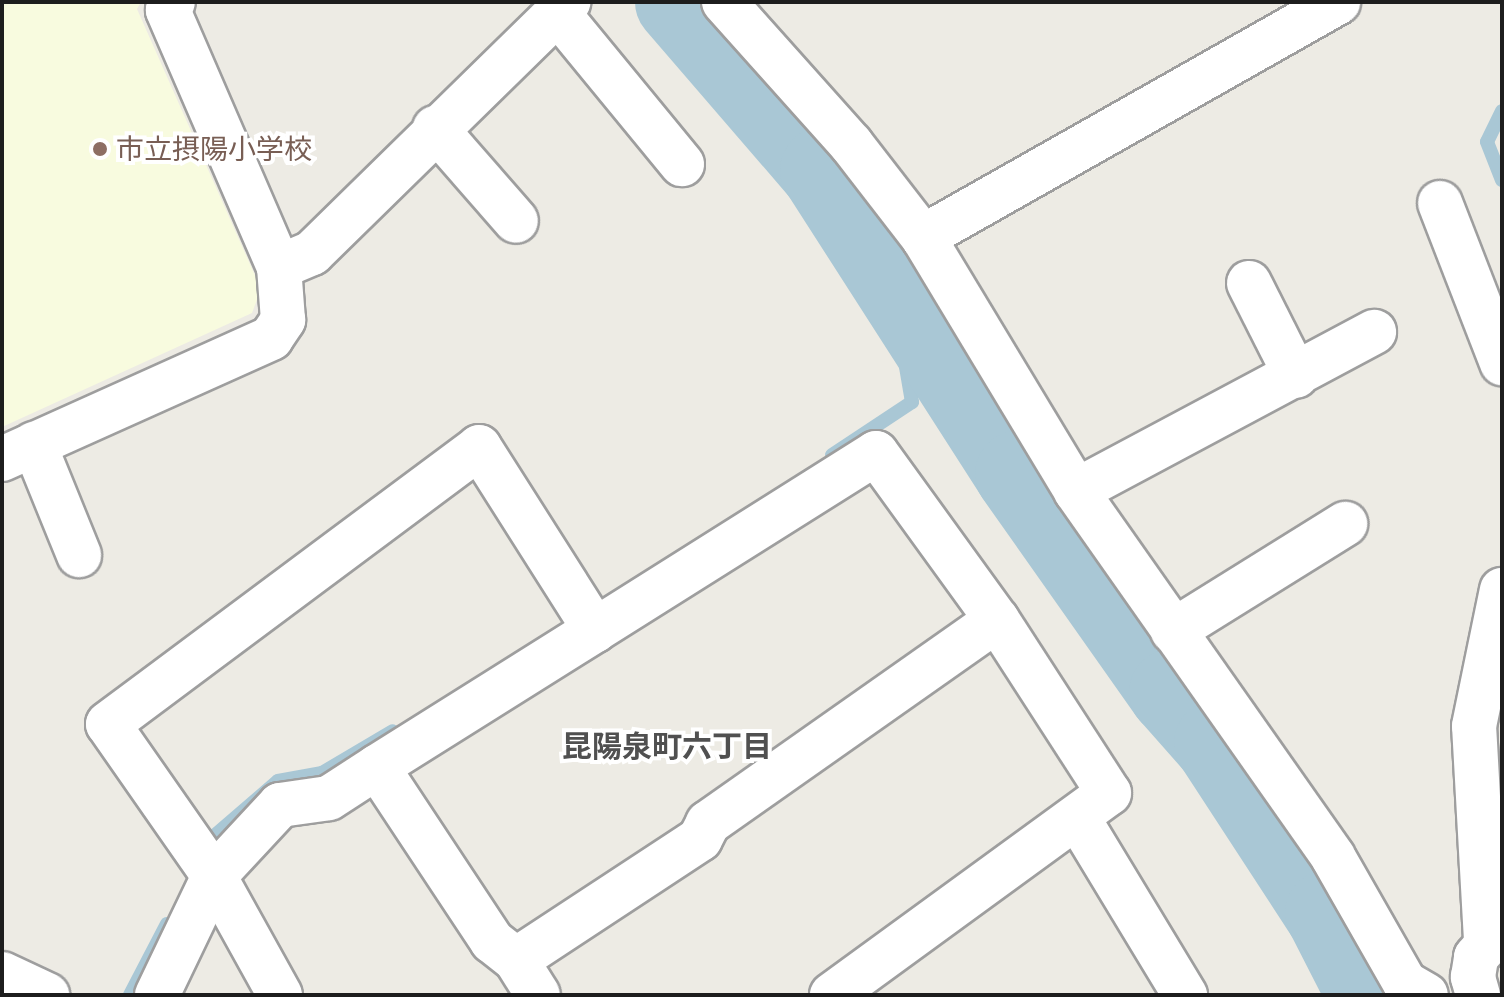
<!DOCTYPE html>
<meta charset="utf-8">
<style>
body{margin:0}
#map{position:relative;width:1504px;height:997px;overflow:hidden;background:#edebe4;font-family:"Space Grotesk","Noto Sans JP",sans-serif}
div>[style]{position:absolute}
.education>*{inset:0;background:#f8fbdf}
.stream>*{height:14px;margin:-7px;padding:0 7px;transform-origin:7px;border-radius:7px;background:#a9c7d5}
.river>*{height:86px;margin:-43px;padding:0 43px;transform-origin:43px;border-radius:43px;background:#a9c7d5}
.roads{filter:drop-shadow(2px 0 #9e9e9e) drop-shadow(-2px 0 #9e9e9e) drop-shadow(0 2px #9e9e9e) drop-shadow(0 -2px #9e9e9e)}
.minor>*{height:44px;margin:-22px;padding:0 22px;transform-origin:22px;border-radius:22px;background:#fff}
.dots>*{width:22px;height:22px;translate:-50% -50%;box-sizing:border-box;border:4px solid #fff;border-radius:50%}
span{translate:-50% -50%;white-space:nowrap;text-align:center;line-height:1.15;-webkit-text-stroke:8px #fff;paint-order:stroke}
.education-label{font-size:28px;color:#785e54}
.left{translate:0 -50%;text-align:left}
.neighbourhood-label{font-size:30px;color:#505050;font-weight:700}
.frame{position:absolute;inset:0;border:4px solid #1d1d1d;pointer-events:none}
</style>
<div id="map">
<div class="education">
<i style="clip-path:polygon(2px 2px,141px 2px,137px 9px,261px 289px,252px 313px,2px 427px)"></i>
</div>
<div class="stream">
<i style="left:1502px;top:111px;width:34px;rotate:116deg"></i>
<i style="left:1487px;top:142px;width:41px;rotate:68.5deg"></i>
<i style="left:832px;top:455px;width:96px;rotate:-33.5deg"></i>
<i style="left:912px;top:402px;width:89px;rotate:-99.7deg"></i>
<i style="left:897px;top:314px;width:27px;rotate:-84deg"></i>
<i style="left:213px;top:837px;width:86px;rotate:-40.7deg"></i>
<i style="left:278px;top:781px;width:45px;rotate:-10.3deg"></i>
<i style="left:322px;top:773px;width:82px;rotate:-30.6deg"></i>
<i style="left:130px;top:995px;width:80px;rotate:-62.5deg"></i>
</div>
<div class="river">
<i style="left:678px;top:2px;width:222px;rotate:49.2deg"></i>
<i style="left:823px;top:170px;width:361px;rotate:57.3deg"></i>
<i style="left:1018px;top:474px;width:267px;rotate:54.8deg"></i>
<i style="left:1172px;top:692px;width:68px;rotate:48.6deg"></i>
<i style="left:1217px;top:743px;width:203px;rotate:56.9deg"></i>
<i style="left:1328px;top:913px;width:92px;rotate:62.9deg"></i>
</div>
<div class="roads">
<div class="minor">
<i style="left:724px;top:2px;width:191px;rotate:48.2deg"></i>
<i style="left:851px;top:144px;width:118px;rotate:52.3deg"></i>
<i style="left:923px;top:237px;width:297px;rotate:58.9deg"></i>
<i style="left:1076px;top:491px;width:447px;rotate:54.9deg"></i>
<i style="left:1333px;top:857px;width:145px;rotate:60.3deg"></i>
<i style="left:1405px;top:983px;width:24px;rotate:30deg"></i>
<i style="left:557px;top:12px;width:197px;rotate:50.6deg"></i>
<i style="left:435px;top:128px;width:123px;rotate:48.9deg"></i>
<i style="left:1440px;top:203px;width:172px;rotate:68.8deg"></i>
<i style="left:923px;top:237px;width:477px;rotate:-29.5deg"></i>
<i style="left:279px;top:267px;width:36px;rotate:-23deg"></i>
<i style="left:312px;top:253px;width:359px;rotate:-44.4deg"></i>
<i style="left:1249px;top:283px;width:104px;rotate:63.2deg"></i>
<i style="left:34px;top:444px;width:120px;rotate:67.9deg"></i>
<i style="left:2px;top:459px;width:295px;rotate:-24.2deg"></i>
<i style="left:271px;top:338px;width:22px;rotate:-56deg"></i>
<i style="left:283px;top:320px;width:53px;rotate:-94.3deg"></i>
<i style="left:279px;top:267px;width:280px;rotate:-113.4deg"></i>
<i style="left:168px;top:10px;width:9px;rotate:-58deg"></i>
<i style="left:1076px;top:491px;width:338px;rotate:-28.1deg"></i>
<i style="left:595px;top:630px;width:332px;rotate:-32.2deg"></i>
<i style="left:876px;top:453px;width:206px;rotate:54.1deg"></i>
<i style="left:997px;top:620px;width:206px;rotate:57.1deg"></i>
<i style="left:1109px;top:793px;width:343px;rotate:143.9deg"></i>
<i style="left:1173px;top:631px;width:203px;rotate:-31.9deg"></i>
<i style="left:1079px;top:820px;width:205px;rotate:58.8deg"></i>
<i style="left:1486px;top:940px;width:214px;rotate:-93.2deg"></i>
<i style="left:1474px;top:726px;width:139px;rotate:-78.4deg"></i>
<i style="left:516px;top:960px;width:41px;rotate:57.8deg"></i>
<i style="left:2px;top:974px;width:50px;rotate:25deg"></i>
<i style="left:157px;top:995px;width:132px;rotate:-64.4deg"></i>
<i style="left:214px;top:876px;width:97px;rotate:-47.1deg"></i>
<i style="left:280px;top:805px;width:49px;rotate:-8.1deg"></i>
<i style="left:329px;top:798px;width:57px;rotate:-32.9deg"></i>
<i style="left:280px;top:995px;width:136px;rotate:-119deg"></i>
<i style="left:214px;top:876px;width:185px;rotate:-124.9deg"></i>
<i style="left:108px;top:724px;width:463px;rotate:-36.7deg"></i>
<i style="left:479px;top:447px;width:217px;rotate:57.6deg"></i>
<i style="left:595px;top:630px;width:257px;rotate:147.9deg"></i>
<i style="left:377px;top:767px;width:209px;rotate:56.5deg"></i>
<i style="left:492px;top:941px;width:31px;rotate:38deg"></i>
<i style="left:516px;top:960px;width:220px;rotate:-33.3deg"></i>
<i style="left:700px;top:839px;width:18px;rotate:-63deg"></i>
<i style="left:708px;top:823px;width:353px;rotate:-35.1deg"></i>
<i style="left:1478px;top:995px;width:19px;rotate:-106deg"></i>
<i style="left:1473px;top:977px;width:20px;rotate:-81deg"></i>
<i style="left:1476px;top:957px;width:39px;rotate:-48deg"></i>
</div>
</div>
<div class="dots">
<i style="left:100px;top:149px;background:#8d6e63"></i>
</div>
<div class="education-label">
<span class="left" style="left:116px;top:149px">市立摂陽小学校</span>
</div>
<div class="neighbourhood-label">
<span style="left:667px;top:747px">昆陽泉町六丁目</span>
</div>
<div class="frame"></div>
</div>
